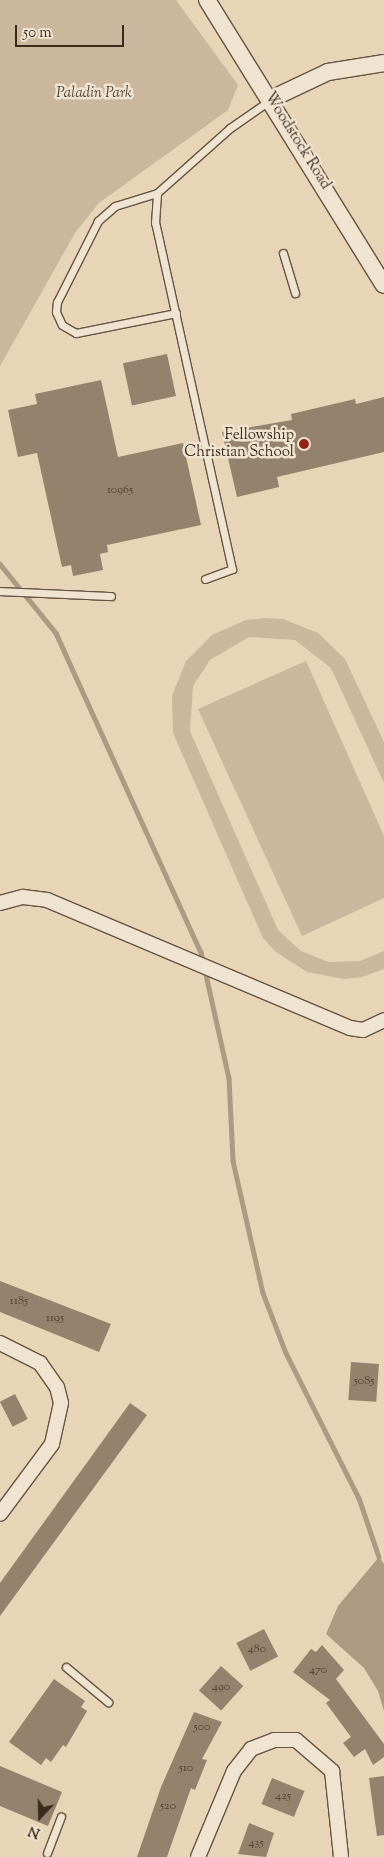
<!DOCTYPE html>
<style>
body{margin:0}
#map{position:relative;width:384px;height:1857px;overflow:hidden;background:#e8d4b7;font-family:"Sorts Mill Goudy",serif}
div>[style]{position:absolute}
.green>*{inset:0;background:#cab79d}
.water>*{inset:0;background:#ad9a82}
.stream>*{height:4.5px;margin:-2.25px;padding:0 2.25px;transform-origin:2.25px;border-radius:2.25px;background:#ad9a82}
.building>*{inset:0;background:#94826d;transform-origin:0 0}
.roads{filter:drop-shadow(1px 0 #665443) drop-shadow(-1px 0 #665443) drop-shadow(0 1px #665443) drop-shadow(0 -1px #665443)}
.service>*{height:7px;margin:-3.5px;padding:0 3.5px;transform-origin:3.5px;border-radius:3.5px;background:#f0e3d0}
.minor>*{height:14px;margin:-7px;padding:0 7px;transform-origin:7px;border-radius:7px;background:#f0e3d0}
.tertiary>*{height:16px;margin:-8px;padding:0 8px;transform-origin:8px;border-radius:8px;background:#f0e3d0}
.dots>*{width:14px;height:14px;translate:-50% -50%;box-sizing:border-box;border:2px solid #f0e3d0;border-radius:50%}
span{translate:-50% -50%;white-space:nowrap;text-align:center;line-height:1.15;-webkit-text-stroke:5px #f0e3d0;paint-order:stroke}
.number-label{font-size:12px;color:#504030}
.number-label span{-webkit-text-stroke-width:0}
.park-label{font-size:15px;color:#574636;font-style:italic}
.street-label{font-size:15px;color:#3a2a1c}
.poi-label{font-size:15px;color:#3a2a1c}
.right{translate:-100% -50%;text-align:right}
.north{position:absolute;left:15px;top:1792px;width:50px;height:50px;-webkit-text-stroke:4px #f0e3d0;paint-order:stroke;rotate:201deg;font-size:14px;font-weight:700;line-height:20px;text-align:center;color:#3a2a1c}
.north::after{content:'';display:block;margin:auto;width:18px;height:22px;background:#3a2a1c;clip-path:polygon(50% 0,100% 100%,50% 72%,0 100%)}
.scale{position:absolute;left:15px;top:25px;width:109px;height:22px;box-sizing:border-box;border:2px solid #3a2a1c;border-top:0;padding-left:6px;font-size:15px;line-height:18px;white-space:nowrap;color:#3a2a1c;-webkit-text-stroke:4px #f0e3d0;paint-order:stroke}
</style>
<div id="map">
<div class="green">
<i style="clip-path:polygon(0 0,176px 0,238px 85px,228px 110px,99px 203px,75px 233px,0 366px)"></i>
<i style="clip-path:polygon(265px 618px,283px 619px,318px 633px,345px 659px,384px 742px,384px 783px,331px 668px,295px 640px,249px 637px,210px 660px,193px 686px,190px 731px,278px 930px,301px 951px,329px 962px,360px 961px,384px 951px,384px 969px,362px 977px,344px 979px,307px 972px,276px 952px,263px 938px,173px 733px,172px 696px,186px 661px,212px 635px,246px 620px)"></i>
<i style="clip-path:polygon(306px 661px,384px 836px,384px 898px,302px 936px,198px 709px)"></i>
</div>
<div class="water">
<i style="clip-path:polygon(379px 1557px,384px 1564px,384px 1711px,378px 1691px,364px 1668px,326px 1634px,338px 1606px)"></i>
</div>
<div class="stream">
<i style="left:0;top:564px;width:89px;rotate:50.9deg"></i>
<i style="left:56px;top:633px;width:350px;rotate:65.6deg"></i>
<i style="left:201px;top:952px;width:129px;rotate:77.5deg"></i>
<i style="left:229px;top:1078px;width:83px;rotate:87.2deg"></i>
<i style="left:233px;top:1161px;width:135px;rotate:77.2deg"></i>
<i style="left:263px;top:1293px;width:64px;rotate:69deg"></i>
<i style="left:286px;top:1353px;width:162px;rotate:63.3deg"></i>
<i style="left:359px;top:1498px;width:62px;rotate:71.3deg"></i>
</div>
<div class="building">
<i style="left:167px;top:354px;width:43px;height:45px;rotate:78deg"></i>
<i style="clip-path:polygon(101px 380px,118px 457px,183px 443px,201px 525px,107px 545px,108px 552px,100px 554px,103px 570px,73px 576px,71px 565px,62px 567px,37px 453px,18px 457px,8px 410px,37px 404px,35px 394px)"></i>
<i style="clip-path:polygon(384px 397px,384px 452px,277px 477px,279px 487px,237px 497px,222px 432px,292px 420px,291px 414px,355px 399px,356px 404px)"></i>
<i style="clip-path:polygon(0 1281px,111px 1324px,99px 1352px,0 1312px)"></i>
<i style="left:351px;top:1362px;width:28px;height:38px;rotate:4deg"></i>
<i style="left:15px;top:1394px;width:28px;height:17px;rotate:63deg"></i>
<i style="clip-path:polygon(130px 1403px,147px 1415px,0 1616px,0 1583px)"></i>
<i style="left:264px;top:1629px;width:31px;height:31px;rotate:63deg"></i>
<i style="clip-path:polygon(322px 1645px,344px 1670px,336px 1679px,384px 1744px,384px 1757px,373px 1765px,365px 1749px,354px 1757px,343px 1743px,351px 1737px,326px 1703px,330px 1700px,293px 1672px,311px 1649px,316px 1652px)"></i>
<i style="left:221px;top:1666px;width:30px;height:33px;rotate:42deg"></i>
<i style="clip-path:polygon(54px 1679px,85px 1701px,81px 1707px,87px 1711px,66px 1747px,63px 1745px,51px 1762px,46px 1758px,41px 1765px,9px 1742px)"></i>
<i style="clip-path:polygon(194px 1712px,222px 1722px,202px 1759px,207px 1760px,195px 1790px,191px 1788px,167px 1857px,137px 1857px,161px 1787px)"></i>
<i style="clip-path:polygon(0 1766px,62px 1792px,48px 1826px,0 1806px)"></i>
<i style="clip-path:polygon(384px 1776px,384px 1835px,377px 1836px,369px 1778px)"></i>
<i style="left:272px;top:1778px;width:35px;height:28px;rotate:22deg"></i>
<i style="clip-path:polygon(249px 1823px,274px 1833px,266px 1857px,238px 1854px)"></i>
</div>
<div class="roads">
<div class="service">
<i style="left:157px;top:193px;width:44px;rotate:162.8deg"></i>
<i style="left:115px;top:206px;width:23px;rotate:139deg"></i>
<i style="left:98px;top:221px;width:91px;rotate:116.8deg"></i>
<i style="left:57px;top:302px;width:10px;rotate:96deg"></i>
<i style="left:56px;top:312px;width:14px;rotate:65deg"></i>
<i style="left:62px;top:325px;width:16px;rotate:30deg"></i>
<i style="left:76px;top:333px;width:102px;rotate:-11.3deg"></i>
<i style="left:283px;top:253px;width:42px;rotate:73.3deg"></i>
<i style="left:205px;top:579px;width:29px;rotate:-20deg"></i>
<i style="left:232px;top:569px;width:354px;rotate:-102.5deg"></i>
<i style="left:155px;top:223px;width:30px;rotate:-86deg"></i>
<i style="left:157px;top:193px;width:98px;rotate:-41.7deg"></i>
<i style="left:230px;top:128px;width:47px;rotate:-34.7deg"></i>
<i style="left:0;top:591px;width:111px;rotate:2.6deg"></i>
<i style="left:66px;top:1667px;width:55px;rotate:39.8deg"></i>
<i style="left:47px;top:1853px;width:39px;rotate:-69deg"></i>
</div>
<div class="minor">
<i style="left:0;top:903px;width:24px;rotate:-15deg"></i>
<i style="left:23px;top:897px;width:24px;rotate:7deg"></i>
<i style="left:47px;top:900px;width:329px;rotate:22.9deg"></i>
<i style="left:350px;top:1028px;width:13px;rotate:9deg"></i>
<i style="left:363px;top:1030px;width:23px;rotate:-25deg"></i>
<i style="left:0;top:1343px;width:45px;rotate:26.6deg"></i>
<i style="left:40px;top:1363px;width:29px;rotate:55deg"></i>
<i style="left:57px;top:1387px;width:16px;rotate:76deg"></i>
<i style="left:61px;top:1403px;width:42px;rotate:102.4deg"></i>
<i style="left:52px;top:1444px;width:87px;rotate:126.6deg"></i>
<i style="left:198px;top:1857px;width:93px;rotate:-67.3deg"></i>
<i style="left:234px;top:1771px;width:28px;rotate:-52deg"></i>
<i style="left:251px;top:1749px;width:25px;rotate:-21deg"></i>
<i style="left:274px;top:1740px;width:22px"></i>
<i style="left:296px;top:1740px;width:48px;rotate:40.7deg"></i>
<i style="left:332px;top:1771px;width:86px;rotate:84deg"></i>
</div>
<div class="tertiary">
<i style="left:207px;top:0;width:335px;rotate:58.2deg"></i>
<i style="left:271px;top:99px;width:63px;rotate:-25.3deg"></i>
<i style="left:328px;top:72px;width:57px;rotate:-9.1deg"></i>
</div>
</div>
<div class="dots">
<i style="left:304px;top:444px;background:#8f2418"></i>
</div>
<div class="number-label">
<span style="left:120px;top:491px">10965</span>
<span style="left:19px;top:1302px">1185</span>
<span style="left:55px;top:1319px">1195</span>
<span style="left:364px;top:1382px">5085</span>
<span style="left:257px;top:1650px">480</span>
<span style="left:318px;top:1671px">470</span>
<span style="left:221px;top:1688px">490</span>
<span style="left:202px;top:1728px">500</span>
<span style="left:186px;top:1769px">510</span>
<span style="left:283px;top:1797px">425</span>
<span style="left:168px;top:1807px">520</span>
<span style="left:256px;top:1844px">435</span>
</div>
<div class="park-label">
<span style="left:94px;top:94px">Paladin Park</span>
</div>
<div class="street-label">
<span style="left:297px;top:141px;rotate:58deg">Woodstock Road</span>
</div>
<div class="poi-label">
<span class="right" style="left:294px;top:444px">Fellowship<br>Christian School</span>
</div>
<div class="north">N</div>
<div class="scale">50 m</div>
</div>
